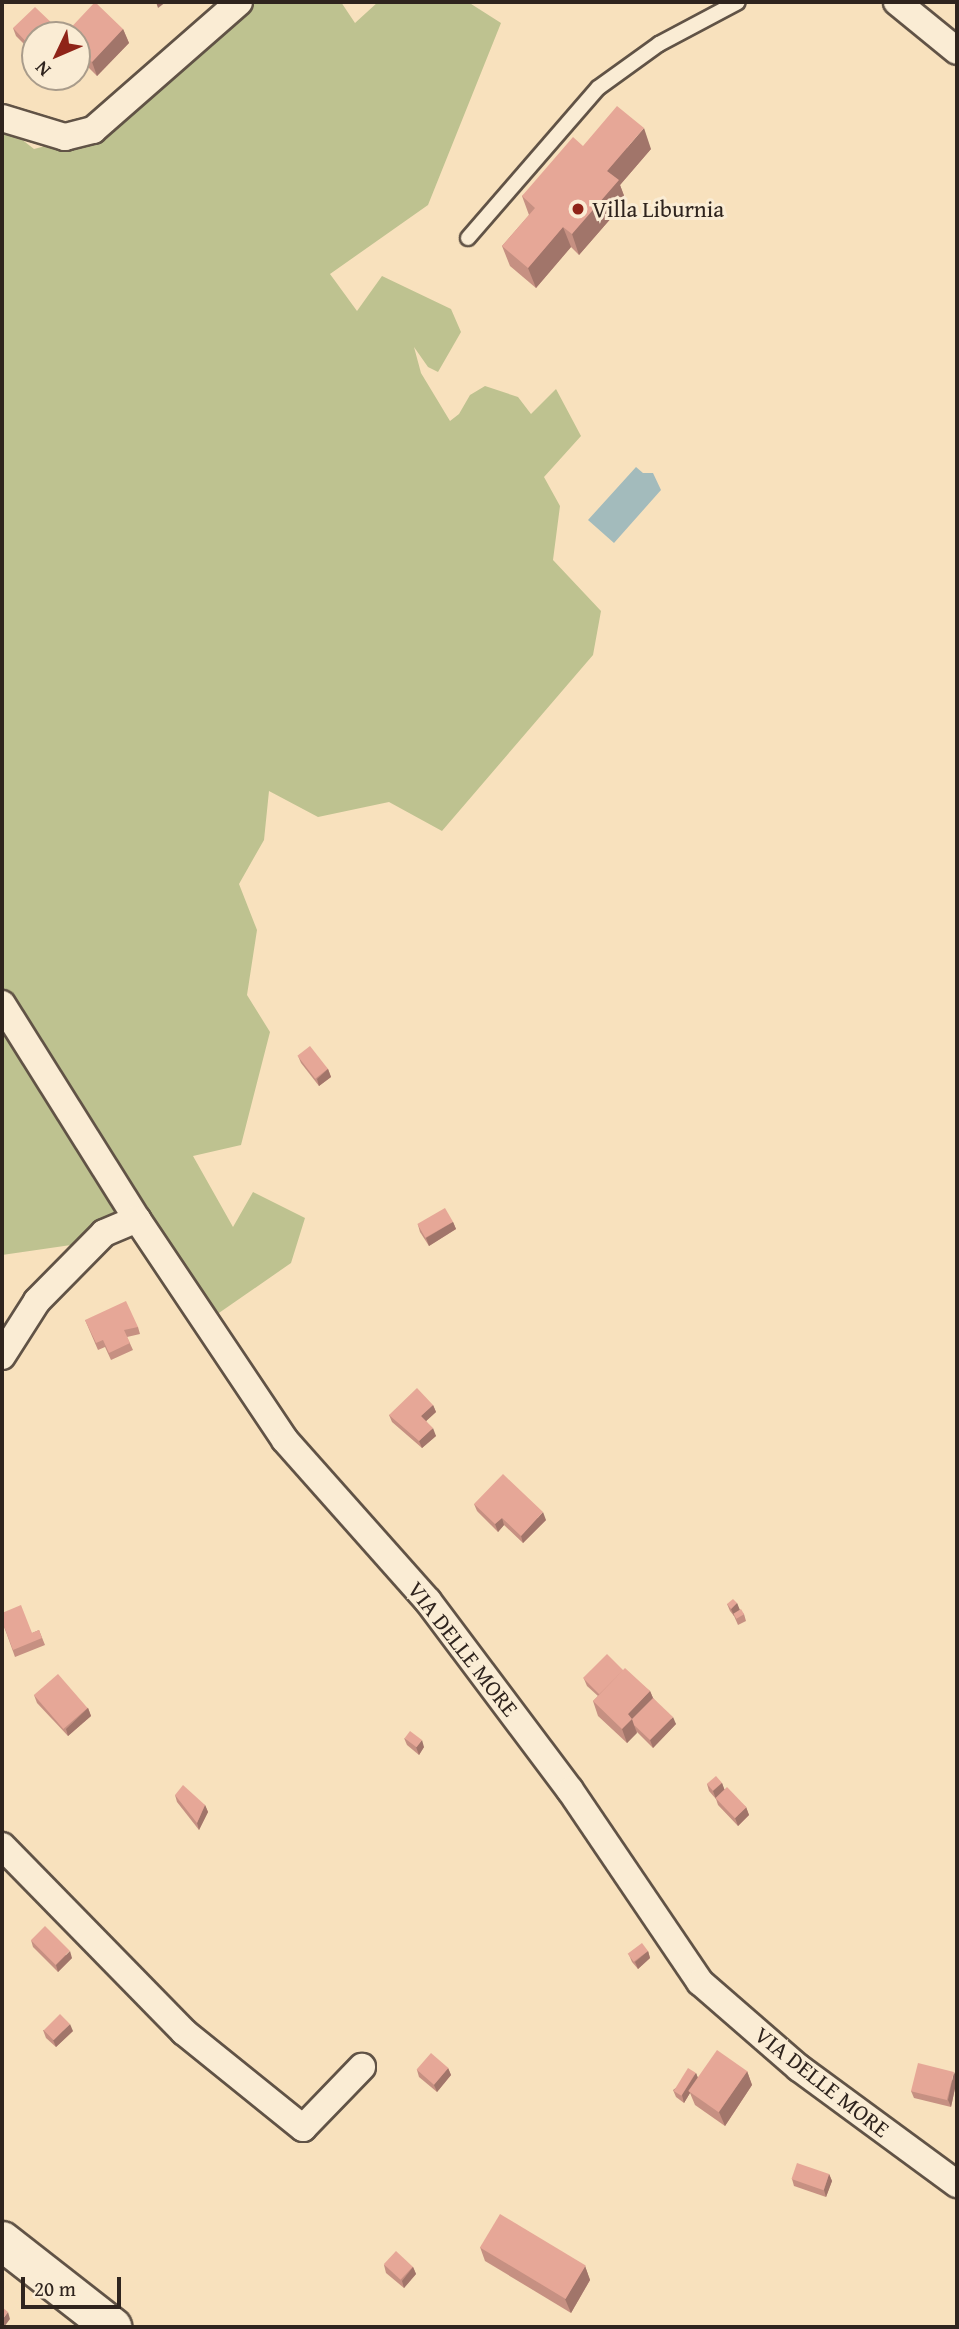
<!DOCTYPE html>
<style>
body{margin:0}
#map{position:relative;width:959px;height:2329px;overflow:hidden;background:#f8e1bd;font-family:"Gentium Book Plus",serif}
div>[style]{position:absolute}
.green>*{inset:0;background:#bec290}
.water>*{inset:0;background:#a3bbbc}
.roads{filter:drop-shadow(2px 0 #615346) drop-shadow(-2px 0 #615346) drop-shadow(0 2px #615346) drop-shadow(0 -2px #615346)}
.service>*{height:14px;margin:-7px;padding:0 7px;transform-origin:7px;border-radius:7px;background:#faecd4}
.minor>*{height:26px;margin:-13px;padding:0 13px;transform-origin:13px;border-radius:13px;background:#faecd4}
.secondary>*{height:38px;margin:-19px;padding:0 19px;transform-origin:19px;border-radius:19px;background:#faecd4}
.wall>*{inset:0;background:#c69082}
.shaded-wall>*{inset:0;background:#a1756a}
.building>*{inset:0;background:#e6a797;transform-origin:0 0}
.dots>*{width:19px;height:19px;translate:-50% -50%;box-sizing:border-box;border:4px solid #faecd4;border-radius:50%}
span{translate:-50% -50%;white-space:nowrap;text-align:center;line-height:1.15;-webkit-text-stroke:6px #faecd4;paint-order:stroke}
.poi-label{font-size:23px;color:#2f241e}
.left{translate:0 -50%;text-align:left}
.street-label{font-size:23px;color:#2f241e}
.frame{position:absolute;inset:0;border:4px solid #2f241e;pointer-events:none}
.north{position:absolute;left:21px;top:21px;width:70px;height:70px;box-sizing:border-box;background:#faecd4;border:2px solid #a99c8b;border-radius:50%;rotate:226deg;font-size:19px;font-weight:700;line-height:28px;text-align:center;color:#2f241e}
.north::after{content:'';display:block;margin:auto;width:24px;height:32px;background:#8f2418;clip-path:polygon(50% 0,100% 100%,50% 72%,0 100%)}
.scale{position:absolute;left:21px;top:2277px;width:100px;height:32px;box-sizing:border-box;border:4px solid #2f241e;border-top:0;padding-left:9px;font-size:21px;line-height:24px;white-space:nowrap;color:#2f241e;-webkit-text-stroke:5px #faecd4;paint-order:stroke}
</style>
<div id="map">
<div class="green">
<i style="clip-path:polygon(255px 2px,341px 2px,355px 23px,378px 2px,468px 2px,501px 23px,428px 205px,330px 274px,357px 311px,382px 276px,451px 309px,461px 332px,438px 372px,428px 367px,414px 347px,421px 373px,450px 421px,459px 414px,470px 395px,485px 386px,518px 397px,531px 414px,556px 389px,581px 436px,544px 477px,560px 506px,553px 560px,601px 611px,593px 655px,442px 831px,389px 802px,318px 817px,269px 791px,264px 840px,239px 884px,257px 930px,247px 995px,270px 1032px,241px 1145px,193px 1156px,233px 1227px,253px 1192px,305px 1218px,291px 1263px,216px 1315px,147px 1234px,2px 1255px,2px 124px,34px 149px,99px 132px)"></i>
</div>
<div class="water">
<i style="clip-path:polygon(636px 467px,643px 473px,653px 473px,661px 490px,614px 543px,588px 520px)"></i>
</div>
<div class="roads">
<div class="service">
<i style="left:468px;top:238px;width:198px;rotate:-49.1deg"></i>
<i style="left:598px;top:88px;width:75px;rotate:-35.8deg"></i>
<i style="left:659px;top:44px;width:89px;rotate:-28deg"></i>
</div>
<div class="minor">
<i style="left:897px;top:2px;width:77px;rotate:39.2deg"></i>
<i style="left:2px;top:118px;width:66px;rotate:16.8deg"></i>
<i style="left:65px;top:137px;width:29px;rotate:-14deg"></i>
<i style="left:93px;top:130px;width:194px;rotate:-41.2deg"></i>
<i style="left:2px;top:1004px;width:254px;rotate:57.9deg"></i>
<i style="left:2px;top:1356px;width:65px;rotate:-57.5deg"></i>
<i style="left:37px;top:1301px;width:95px;rotate:-45.4deg"></i>
<i style="left:104px;top:1233px;width:36px;rotate:-23deg"></i>
<i style="left:137px;top:1219px;width:266px;rotate:56.2deg"></i>
<i style="left:285px;top:1440px;width:215px;rotate:48.4deg"></i>
<i style="left:428px;top:1601px;width:236px;rotate:53.1deg"></i>
<i style="left:570px;top:1790px;width:232px;rotate:55.9deg"></i>
<i style="left:700px;top:1982px;width:131px;rotate:41deg"></i>
<i style="left:799px;top:2068px;width:196px;rotate:36.3deg"></i>
<i style="left:2px;top:1846px;width:260px;rotate:45.6deg"></i>
<i style="left:184px;top:2032px;width:153px;rotate:38.9deg"></i>
<i style="left:303px;top:2128px;width:85px;rotate:-46deg"></i>
</div>
<div class="secondary">
<i style="left:2px;top:2241px;width:140px;rotate:38deg"></i>
</div>
</div>
<div class="wall">
<i style="clip-path:polygon(13px 28px,35px 35px,35px 55px,16px 36px)"></i>
<i style="clip-path:polygon(123px 29px,129px 43px,97px 76px,77px 56px,77px 35px)"></i>
<i style="clip-path:polygon(583px 146px,651px 149px,620px 185px,626px 201px,579px 255px,571px 247px,536px 288px,510px 266px,502px 246px,529px 215px,522px 196px)"></i>
<i style="clip-path:polygon(298px 1056px,328px 1069px,331px 1077px,319px 1086px,301px 1063px)"></i>
<i style="clip-path:polygon(453px 1222px,456px 1229px,429px 1246px,420px 1232px,418px 1225px)"></i>
<i style="clip-path:polygon(85px 1320px,138px 1327px,140px 1334px,127px 1337px,133px 1350px,111px 1360px,105px 1347px,98px 1350px)"></i>
<i style="clip-path:polygon(433px 1405px,436px 1412px,426px 1421px,436px 1436px,422px 1448px,392px 1422px,389px 1415px)"></i>
<i style="clip-path:polygon(474px 1504px,546px 1520px,523px 1543px,504px 1525px,498px 1532px,477px 1511px)"></i>
<i style="clip-path:polygon(737px 1603px,739px 1610px,744px 1614px,746px 1621px,738px 1625px,734px 1616px,730px 1611px,727px 1604px)"></i>
<i style="clip-path:polygon(2px 1621px,32px 1633px,39px 1630px,45px 1645px,15px 1657px)"></i>
<i style="clip-path:polygon(623px 1670px,650px 1691px,653px 1698px,676px 1724px,653px 1748px,637px 1732px,627px 1743px,598px 1716px,593px 1701px,598px 1696px,587px 1686px,584px 1679px)"></i>
<i style="clip-path:polygon(34px 1695px,88px 1708px,91px 1716px,68px 1736px,37px 1703px)"></i>
<i style="clip-path:polygon(404px 1738px,424px 1747px,419px 1755px,407px 1745px)"></i>
<i style="clip-path:polygon(722px 1783px,724px 1789px,746px 1807px,749px 1815px,738px 1826px,718px 1805px,716px 1799px,709px 1791px,707px 1784px)"></i>
<i style="clip-path:polygon(175px 1795px,205px 1805px,208px 1812px,199px 1830px,177px 1802px)"></i>
<i style="clip-path:polygon(31px 1940px,72px 1958px,58px 1972px,33px 1947px)"></i>
<i style="clip-path:polygon(648px 1951px,650px 1958px,638px 1969px,632px 1962px,629px 1955px)"></i>
<i style="clip-path:polygon(43px 2030px,73px 2031px,56px 2047px,46px 2038px)"></i>
<i style="clip-path:polygon(448px 2068px,451px 2075px,437px 2092px,419px 2077px,417px 2070px)"></i>
<i style="clip-path:polygon(747px 2071px,752px 2085px,725px 2126px,695px 2105px,690px 2093px,684px 2103px,676px 2097px,673px 2090px,696px 2073px,698px 2078px)"></i>
<i style="clip-path:polygon(957px 2079px,951px 2107px,914px 2098px,911px 2091px)"></i>
<i style="clip-path:polygon(829px 2174px,832px 2181px,826px 2197px,794px 2186px,792px 2179px)"></i>
<i style="clip-path:polygon(480px 2247px,585px 2266px,590px 2280px,571px 2313px,485px 2261px)"></i>
<i style="clip-path:polygon(384px 2265px,413px 2267px,416px 2274px,404px 2288px,386px 2273px)"></i>
</div>
<div class="shaded-wall">
<i style="clip-path:polygon(156px 2px,166px 2px,158px 8px)"></i>
<i style="clip-path:polygon(57px 28px,59px 35px,50px 35px)"></i>
<i style="clip-path:polygon(123px 29px,129px 43px,97px 76px,92px 62px)"></i>
<i style="clip-path:polygon(644px 128px,651px 149px,620px 185px,626px 201px,579px 255px,572px 234px,607px 171px)"></i>
<i style="clip-path:polygon(563px 227px,571px 247px,536px 288px,528px 268px)"></i>
<i style="clip-path:polygon(328px 1069px,331px 1077px,319px 1086px,317px 1079px)"></i>
<i style="clip-path:polygon(453px 1222px,456px 1229px,429px 1246px,426px 1238px)"></i>
<i style="clip-path:polygon(433px 1405px,436px 1412px,424px 1423px,421px 1416px)"></i>
<i style="clip-path:polygon(433px 1428px,436px 1436px,422px 1448px,419px 1441px)"></i>
<i style="clip-path:polygon(543px 1512px,546px 1520px,523px 1543px,521px 1536px)"></i>
<i style="clip-path:polygon(502px 1518px,504px 1525px,498px 1532px,495px 1524px)"></i>
<i style="clip-path:polygon(737px 1603px,740px 1610px,734px 1616px,731px 1609px)"></i>
<i style="clip-path:polygon(650px 1691px,656px 1705px,634px 1725px,637px 1733px,627px 1743px,622px 1729px,628px 1714px)"></i>
<i style="clip-path:polygon(88px 1708px,91px 1716px,68px 1736px,66px 1729px)"></i>
<i style="clip-path:polygon(673px 1717px,676px 1724px,653px 1748px,650px 1740px)"></i>
<i style="clip-path:polygon(422px 1740px,424px 1747px,419px 1755px,416px 1747px)"></i>
<i style="clip-path:polygon(722px 1783px,725px 1791px,716px 1799px,713px 1791px)"></i>
<i style="clip-path:polygon(205px 1805px,208px 1812px,199px 1830px,197px 1823px)"></i>
<i style="clip-path:polygon(746px 1807px,749px 1815px,738px 1826px,735px 1818px)"></i>
<i style="clip-path:polygon(70px 1951px,72px 1958px,58px 1972px,56px 1965px)"></i>
<i style="clip-path:polygon(648px 1951px,650px 1958px,638px 1969px,635px 1962px)"></i>
<i style="clip-path:polygon(70px 2024px,73px 2031px,56px 2047px,53px 2040px)"></i>
<i style="clip-path:polygon(448px 2068px,451px 2075px,437px 2092px,434px 2085px)"></i>
<i style="clip-path:polygon(747px 2071px,752px 2085px,725px 2126px,719px 2112px)"></i>
<i style="clip-path:polygon(954px 2072px,957px 2079px,951px 2107px,948px 2100px)"></i>
<i style="clip-path:polygon(696px 2073px,699px 2081px,689px 2091px,690px 2093px,684px 2103px,682px 2095px)"></i>
<i style="clip-path:polygon(829px 2174px,832px 2181px,826px 2197px,824px 2190px)"></i>
<i style="clip-path:polygon(585px 2266px,590px 2280px,571px 2313px,565px 2299px)"></i>
<i style="clip-path:polygon(413px 2267px,416px 2274px,404px 2288px,402px 2281px)"></i>
<i style="clip-path:polygon(8px 2312px,10px 2319px,4px 2327px,2px 2327px,2px 2320px)"></i>
</div>
<div class="building">
<i style="clip-path:polygon(95px 2px,123px 29px,92px 62px,77px 47px,77px 35px,64px 35px)"></i>
<i style="clip-path:polygon(35px 7px,57px 28px,50px 35px,35px 35px,34px 50px,13px 28px)"></i>
<i style="clip-path:polygon(617px 106px,644px 128px,607px 171px,619px 180px,572px 234px,563px 227px,528px 268px,502px 246px,535px 208px,522px 196px,573px 137px,583px 146px)"></i>
<i style="left:310px;top:1046px;width:29px;height:16px;rotate:52deg"></i>
<i style="left:445px;top:1208px;width:16px;height:32px;rotate:60deg"></i>
<i style="clip-path:polygon(126px 1301px,138px 1327px,124px 1330px,130px 1343px,109px 1353px,103px 1340px,96px 1343px,85px 1320px)"></i>
<i style="clip-path:polygon(417px 1388px,433px 1405px,421px 1416px,433px 1428px,419px 1441px,389px 1415px)"></i>
<i style="clip-path:polygon(503px 1474px,543px 1512px,521px 1536px,502px 1518px,495px 1524px,474px 1504px)"></i>
<i style="clip-path:polygon(733px 1599px,737px 1603px,731px 1609px,727px 1604px)"></i>
<i style="clip-path:polygon(21px 1605px,32px 1633px,39px 1630px,42px 1638px,13px 1650px,2px 1621px,2px 1613px)"></i>
<i style="left:741px;top:1609px;width:6px;height:9px;rotate:59deg"></i>
<i style="left:607px;top:1654px;width:23px;height:34px;rotate:45deg"></i>
<i style="clip-path:polygon(625px 1668px,650px 1691px,628px 1714px,632px 1719px,622px 1729px,593px 1701px)"></i>
<i style="left:58px;top:1674px;width:45px;height:32px;rotate:49deg"></i>
<i style="clip-path:polygon(653px 1698px,673px 1717px,650px 1740px,634px 1725px,632px 1719px)"></i>
<i style="left:410px;top:1731px;width:15px;height:9px;rotate:37deg"></i>
<i style="left:716px;top:1776px;width:9px;height:12px;rotate:49deg"></i>
<i style="clip-path:polygon(183px 1785px,205px 1805px,197px 1823px,175px 1795px)"></i>
<i style="left:727px;top:1787px;width:28px;height:16px;rotate:46deg"></i>
<i style="left:45px;top:1926px;width:35px;height:20px;rotate:45deg"></i>
<i style="left:642px;top:1943px;width:10px;height:18px;rotate:53deg"></i>
<i style="left:60px;top:2014px;width:14px;height:23px;rotate:45deg"></i>
<i style="left:717px;top:2050px;width:37px;height:50px;rotate:35deg"></i>
<i style="left:431px;top:2053px;width:23px;height:22px;rotate:41deg"></i>
<i style="left:918px;top:2063px;width:37px;height:29px;rotate:14deg"></i>
<i style="left:688px;top:2068px;width:9px;height:27px;rotate:32deg"></i>
<i style="left:797px;top:2163px;width:34px;height:17px;rotate:19deg"></i>
<i style="left:500px;top:2214px;width:100px;height:39px;rotate:31deg"></i>
<i style="left:396px;top:2251px;width:23px;height:18px;rotate:43deg"></i>
<i style="clip-path:polygon(2px 2307px,8px 2312px,2px 2320px)"></i>
</div>
<div class="dots">
<i style="left:578px;top:209px;background:#8f2418"></i>
</div>
<div class="poi-label">
<span class="left" style="left:592px;top:209px">Villa Liburnia</span>
</div>
<div class="street-label">
<span style="left:463px;top:1649px;rotate:52deg">VIA DELLE MORE</span>
<span style="left:822px;top:2082px;rotate:38deg">VIA DELLE MORE</span>
</div>
<div class="frame"></div>
<div class="north">N</div>
<div class="scale">20 m</div>
</div>
